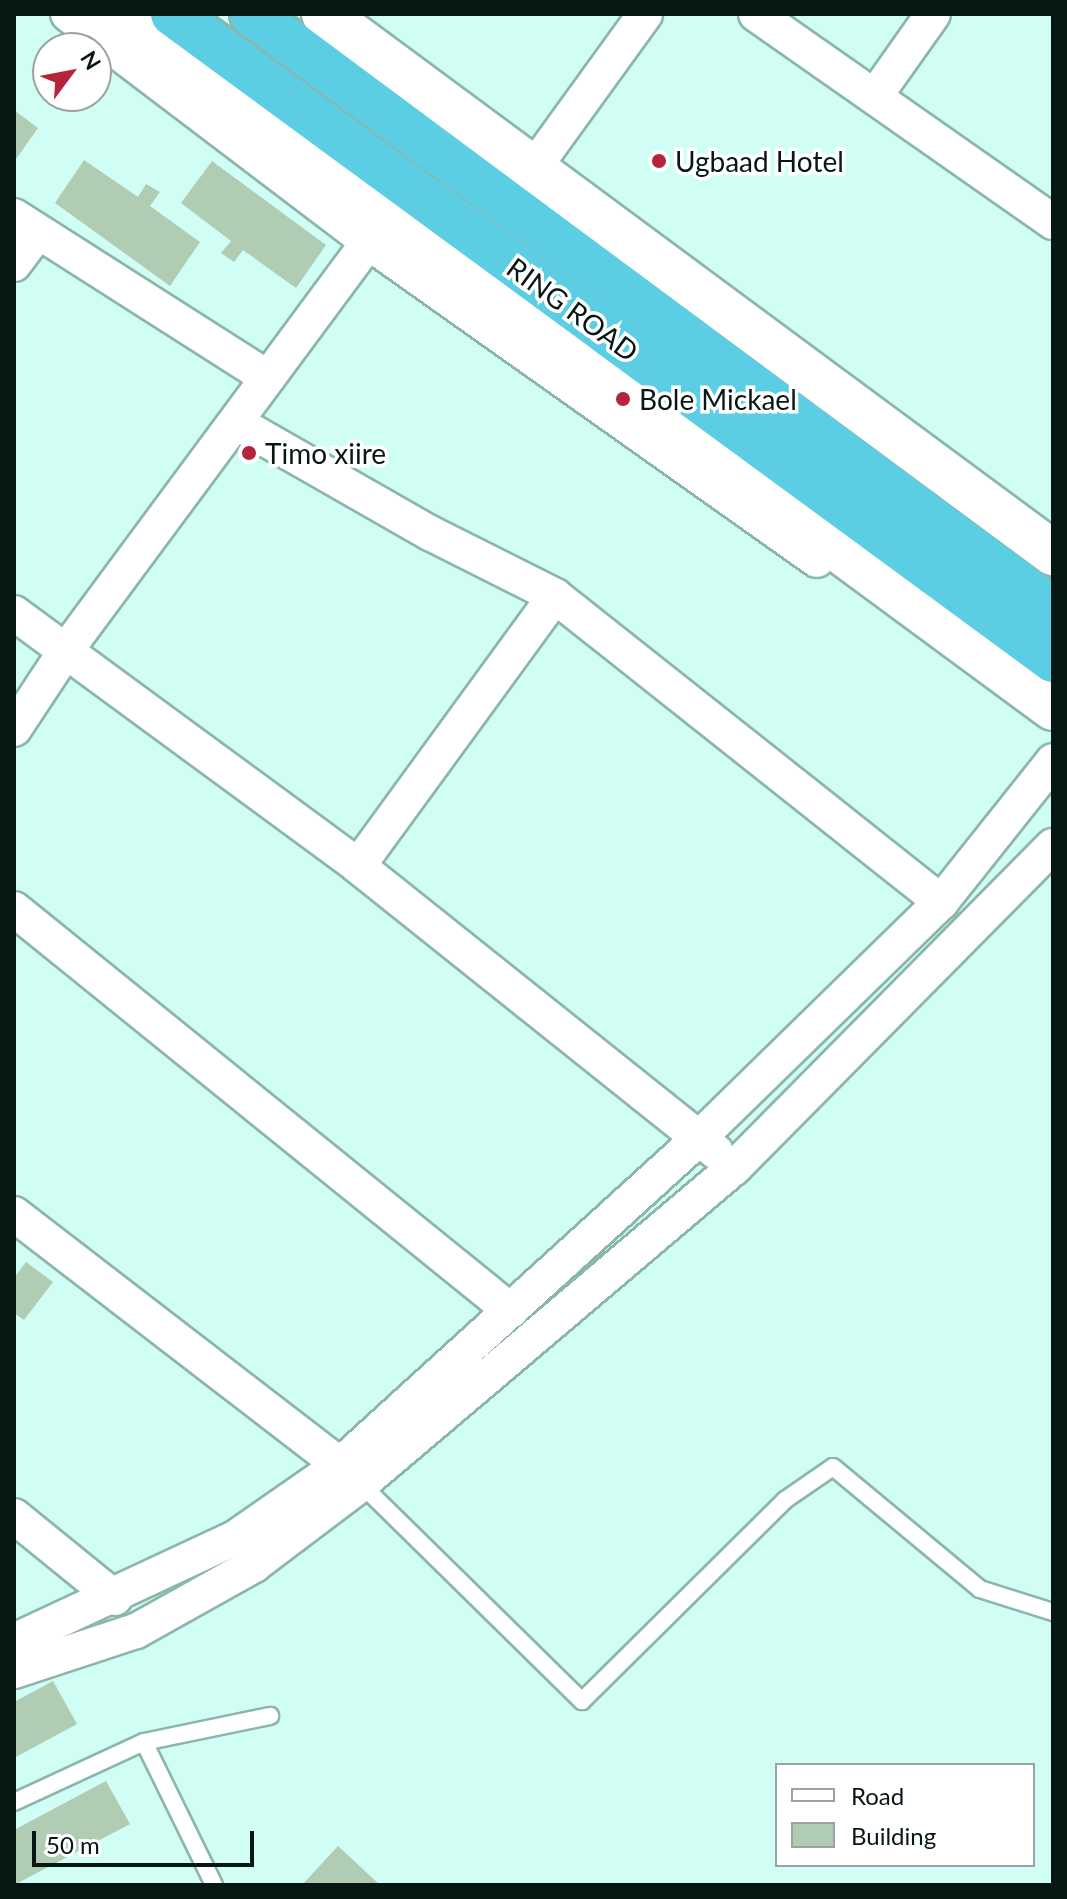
<!DOCTYPE html>
<style>
body{margin:0}
#map{position:relative;width:1067px;height:1899px;overflow:hidden;background:#d1fef4;font-family:Lato,sans-serif}
div>[style]{position:absolute}
.building>*{inset:0;background:#b0ccb2}
.roads{filter:drop-shadow(2px 0 #8bb6ac) drop-shadow(-2px 0 #8bb6ac) drop-shadow(0 2px #8bb6ac) drop-shadow(0 -2px #8bb6ac)}
.lane>*{height:16px;margin:-8px;padding:0 8px;transform-origin:8px;border-radius:8px;background:#fff}
.street>*{height:34px;margin:-17px;padding:0 17px;transform-origin:17px;border-radius:17px;background:#fff}
.secondary>*{height:44px;margin:-22px;padding:0 22px;transform-origin:22px;border-radius:22px;background:#fff}
.highway>*{height:44px;margin:-22px;padding:0 22px;transform-origin:22px;border-radius:22px;background:#5ccee4}
.dots>*{width:22px;height:22px;translate:-50% -50%;box-sizing:border-box;border:4px solid #fff;border-radius:50%}
span{translate:-50% -50%;white-space:nowrap;text-align:center;line-height:1.15;-webkit-text-stroke:7px #fff;paint-order:stroke}
.poi-label{font-size:28px;color:#071714}
.left{translate:0 -50%;text-align:left}
.street-label{font-size:28px;color:#071714}
.frame{position:absolute;inset:0;border:16px solid #071714;pointer-events:none}
.legend{position:absolute;left:775px;top:1763px;width:260px;height:104px;box-sizing:border-box;background:#fff;border:2px solid #9ca2a1;margin:0;padding:10px 14px;list-style:none;font-size:24px;color:#071714}
.legend li{display:flex;align-items:center;gap:16px;height:40px}
.legend b{width:40px;border:2px solid #9ca2a1}
.north{position:absolute;left:32px;top:32px;width:80px;height:80px;box-sizing:border-box;background:#fff;border:2px solid #9ca2a1;border-radius:50%;rotate:58deg;font-size:22px;font-weight:700;line-height:32px;text-align:center;color:#071714}
.north::after{content:'';display:block;margin:auto;width:28px;height:36px;background:#b6243b;clip-path:polygon(50% 0,100% 100%,50% 72%,0 100%)}
.scale{position:absolute;left:32px;top:1831px;width:222px;height:36px;box-sizing:border-box;border:4px solid #071714;border-top:0;padding-left:10px;font-size:24px;line-height:28px;white-space:nowrap;color:#071714;-webkit-text-stroke:6px #fff;paint-order:stroke}
</style>
<div id="map">
<div class="building">
<i style="clip-path:polygon(14px 110px,38px 128px,14px 162px)"></i>
<i style="clip-path:polygon(84px 160px,138px 197px,146px 184px,160px 192px,150px 206px,200px 242px,170px 286px,55px 203px)"></i>
<i style="clip-path:polygon(212px 161px,326px 245px,296px 288px,243px 250px,234px 262px,221px 253px,231px 241px,181px 203px)"></i>
<i style="clip-path:polygon(26px 1262px,53px 1282px,24px 1320px,14px 1313px,14px 1278px)"></i>
<i style="clip-path:polygon(53px 1681px,77px 1724px,14px 1758px,14px 1702px)"></i>
<i style="clip-path:polygon(106px 1781px,130px 1824px,14px 1885px,14px 1830px)"></i>
<i style="clip-path:polygon(338px 1846px,380px 1885px,302px 1885px)"></i>
</div>
<div class="roads">
<div class="lane">
<i style="left:361px;top:1484px;width:310px;rotate:44.5deg"></i>
<i style="left:582px;top:1701px;width:286px;rotate:-44.7deg"></i>
<i style="left:785px;top:1500px;width:58px;rotate:-34.5deg"></i>
<i style="left:833px;top:1467px;width:191px;rotate:39.7deg"></i>
<i style="left:980px;top:1589px;width:77px;rotate:17.5deg"></i>
<i style="left:144px;top:1742px;width:159px;rotate:63.9deg"></i>
<i style="left:14px;top:1802px;width:143px;rotate:-24.8deg"></i>
<i style="left:144px;top:1742px;width:129px;rotate:-11.7deg"></i>
</div>
<div class="street">
<i style="left:68px;top:14px;width:377px;rotate:37.2deg"></i>
<i style="left:368px;top:242px;width:550px;rotate:35.31deg"></i>
<i style="left:756px;top:14px;width:363px;rotate:35deg"></i>
<i style="left:875px;top:96px;width:100px;rotate:-54.7deg"></i>
<i style="left:533px;top:169px;width:191px;rotate:-54.1deg"></i>
<i style="left:14px;top:216px;width:301px;rotate:32.5deg"></i>
<i style="left:14px;top:264px;width:39px;rotate:-53deg"></i>
<i style="left:237px;top:423px;width:222px;rotate:29.7deg"></i>
<i style="left:430px;top:533px;width:140px;rotate:26.7deg"></i>
<i style="left:14px;top:613px;width:427px;rotate:36.3deg"></i>
<i style="left:358px;top:866px;width:458px;rotate:38.6deg"></i>
<i style="left:14px;top:729px;width:96px;rotate:-56.5deg"></i>
<i style="left:67px;top:649px;width:528px;rotate:-53.48deg"></i>
<i style="left:358px;top:866px;width:334px;rotate:-53.9deg"></i>
<i style="left:555px;top:596px;width:493px;rotate:38.4deg"></i>
<i style="left:14px;top:909px;width:639px;rotate:38.97deg"></i>
<i style="left:14px;top:1214px;width:411px;rotate:37.6deg"></i>
<i style="left:14px;top:1516px;width:130px;rotate:39.1deg"></i>
<i style="left:14px;top:1641px;width:244px;rotate:-25deg"></i>
<i style="left:235px;top:1538px;width:128px;rotate:-34.8deg"></i>
<i style="left:340px;top:1465px;width:487px;rotate:-42.3deg"></i>
<i style="left:700px;top:1137px;width:337px;rotate:-44.3deg"></i>
<i style="left:941px;top:902px;width:180px;rotate:-51.5deg"></i>
<i style="left:14px;top:1671px;width:128px;rotate:-18.2deg"></i>
<i style="left:136px;top:1631px;width:135px;rotate:-29.2deg"></i>
<i style="left:254px;top:1565px;width:134px;rotate:-37.1deg"></i>
<i style="left:361px;top:1484px;width:489px;rotate:-40.3deg"></i>
<i style="left:734px;top:1168px;width:453px;rotate:-45.3deg"></i>
</div>
<div class="secondary">
<i style="left:112px;top:14px;width:1169px;rotate:36.41deg"></i>
<i style="left:324px;top:14px;width:907px;rotate:36.48deg"></i>
</div>
<div class="highway">
<i style="left:173px;top:14px;width:1092px;rotate:36.28deg"></i>
<i style="left:252px;top:14px;width:998px;rotate:36.61deg"></i>
</div>
</div>
<div class="dots">
<i style="left:659px;top:161px;background:#b6243b"></i>
<i style="left:623px;top:399px;background:#b6243b"></i>
<i style="left:249px;top:453px;background:#b6243b"></i>
</div>
<div class="poi-label">
<span class="left" style="left:675px;top:161px">Ugbaad Hotel</span>
<span class="left" style="left:639px;top:399px">Bole Mickael</span>
<span class="left" style="left:265px;top:453px">Timo xiire</span>
</div>
<div class="street-label">
<span style="left:573px;top:309px;rotate:36deg">RING ROAD</span>
</div>
<div class="frame"></div>
<ul class="legend">
<li><b style="height:10px;background:#fff"></b>Road</li>
<li><b style="height:22px;background:#b0ccb2"></b>Building</li>
</ul>
<div class="north">N</div>
<div class="scale">50 m</div>
</div>
